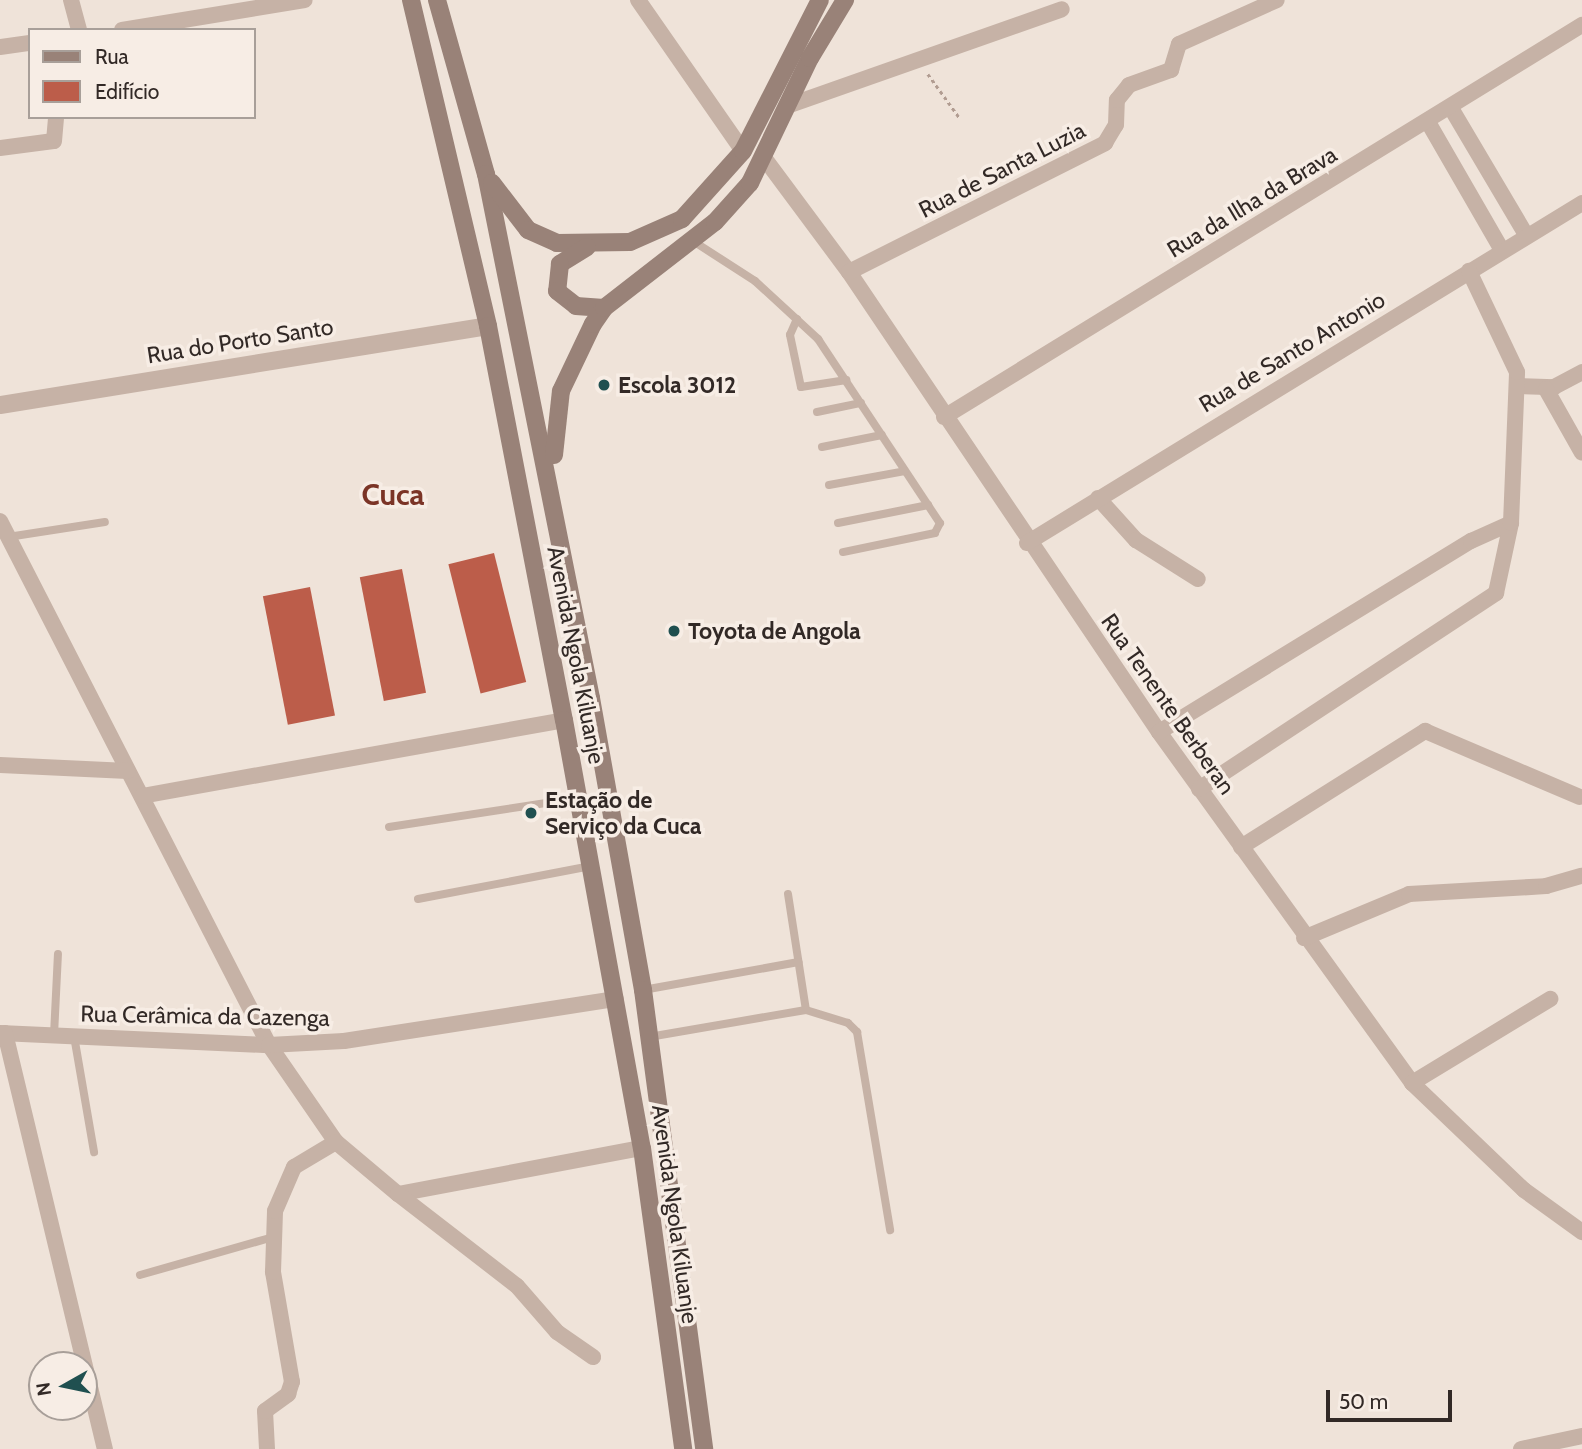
<!DOCTYPE html>
<meta charset="utf-8">
<style>
body{margin:0}
#map{position:relative;width:1582px;height:1449px;overflow:hidden;background:#efe3d9;font-family:Cabin,sans-serif}
div>[style]{position:absolute}
.building>*{inset:0;background:#bc5d4a;transform-origin:0 0}
.path>*{height:2.5px;margin-top:-1.25px;transform-origin:0;background:repeating-linear-gradient(90deg,#b19c91 0 3.5px,transparent 0 7px)}
.service>*{height:8px;margin:-4px;padding:0 4px;transform-origin:4px;border-radius:4px;background:#c6b2a6}
.minor>*{height:16px;margin:-8px;padding:0 8px;transform-origin:8px;border-radius:8px;background:#c6b2a6}
.tertiary>*{height:18px;margin:-9px;padding:0 9px;transform-origin:9px;border-radius:9px;background:#c6b2a6}
.secondary>*{height:18px;margin:-9px;padding:0 9px;transform-origin:9px;border-radius:9px;background:#998278}
.dots>*{width:19px;height:19px;translate:-50% -50%;box-sizing:border-box;border:4px solid #f7ede5;border-radius:50%}
span{translate:-50% -50%;white-space:nowrap;text-align:center;line-height:1.15;-webkit-text-stroke:7px #f7ede5;paint-order:stroke}
.street-label{font-size:23px;color:#322926}
.poi-label{font-size:23px;color:#322926;font-weight:700}
.left{translate:0 -50%;text-align:left}
.district-label{font-size:30px;color:#7b3426;font-weight:700}
.legend{position:absolute;left:28px;top:28px;width:228px;height:91px;box-sizing:border-box;background:#f7ede5;border:2px solid #a89f99;margin:0;padding:9px 12px;list-style:none;font-size:21px;color:#322926}
.legend li{display:flex;align-items:center;gap:14px;height:35px}
.legend b{width:35px;border:2px solid #a89f99}
.north{position:absolute;left:28px;top:1351px;width:70px;height:70px;box-sizing:border-box;background:#f7ede5;border:2px solid #a89f99;border-radius:50%;rotate:261deg;font-size:19px;font-weight:700;line-height:28px;text-align:center;color:#322926}
.north::after{content:'';display:block;margin:auto;width:24px;height:32px;background:#205050;clip-path:polygon(50% 0,100% 100%,50% 72%,0 100%)}
.scale{position:absolute;left:1326px;top:1390px;width:126px;height:32px;box-sizing:border-box;border:4px solid #322926;border-top:0;padding-left:9px;font-size:21px;line-height:24px;white-space:nowrap;color:#322926;-webkit-text-stroke:5px #f7ede5;paint-order:stroke}
</style>
<div id="map">
<div class="building">
<i style="left:494px;top:553px;width:133px;height:47px;rotate:76deg"></i>
<i style="left:402px;top:569px;width:126px;height:43px;rotate:79deg"></i>
<i style="left:310px;top:587px;width:131px;height:48px;rotate:79deg"></i>
</div>
<div class="path">
<i style="left:928px;top:74px;width:53px;rotate:54.2deg"></i>
</div>
<div class="service">
<i style="left:693px;top:241px;width:74px;rotate:32.8deg"></i>
<i style="left:755px;top:281px;width:86px;rotate:42.6deg"></i>
<i style="left:818px;top:339px;width:221px;rotate:56.5deg"></i>
<i style="left:940px;top:523px;width:11px;rotate:117deg"></i>
<i style="left:935px;top:533px;width:94px;rotate:168.3deg"></i>
<i style="left:797px;top:319px;width:17px;rotate:114deg"></i>
<i style="left:790px;top:335px;width:53px;rotate:78.1deg"></i>
<i style="left:801px;top:387px;width:46px;rotate:-8.8deg"></i>
<i style="left:817px;top:412px;width:45px;rotate:-11.6deg"></i>
<i style="left:822px;top:447px;width:61px;rotate:-11.3deg"></i>
<i style="left:829px;top:485px;width:77px;rotate:-10.4deg"></i>
<i style="left:838px;top:523px;width:92px;rotate:-11.3deg"></i>
<i style="left:8px;top:537px;width:98px;rotate:-8.8deg"></i>
<i style="left:389px;top:827px;width:192px;rotate:-8.7deg"></i>
<i style="left:788px;top:894px;width:117px;rotate:81.2deg"></i>
<i style="left:806px;top:1010px;width:44px;rotate:17.2deg"></i>
<i style="left:848px;top:1023px;width:13px;rotate:45deg"></i>
<i style="left:857px;top:1032px;width:201px;rotate:80.5deg"></i>
<i style="left:418px;top:899px;width:176px;rotate:-10.8deg"></i>
<i style="left:643px;top:990px;width:158px;rotate:-10.2deg"></i>
<i style="left:54px;top:1035px;width:81px;rotate:-87.2deg"></i>
<i style="left:74px;top:1036px;width:118px;rotate:80.2deg"></i>
<i style="left:649px;top:1037px;width:159px;rotate:-9.8deg"></i>
<i style="left:140px;top:1275px;width:135px;rotate:-15.9deg"></i>
</div>
<div class="minor">
<i style="left:71px;top:0;width:31px;rotate:75deg"></i>
<i style="left:638px;top:0;width:184px;rotate:55.2deg"></i>
<i style="left:122px;top:30px;width:185px;rotate:-9.3deg"></i>
<i style="left:0;top:47px;width:30px;rotate:-8deg"></i>
<i style="left:790px;top:105px;width:288px;rotate:-19.4deg"></i>
<i style="left:1451px;top:108px;width:147px;rotate:59.4deg"></i>
<i style="left:1428px;top:122px;width:148px;rotate:60deg"></i>
<i style="left:0;top:148px;width:54px;rotate:-7.4deg"></i>
<i style="left:54px;top:141px;width:24px;rotate:-85deg"></i>
<i style="left:765px;top:159px;width:141px;rotate:53.4deg"></i>
<i style="left:849px;top:272px;width:555px;rotate:56.02deg"></i>
<i style="left:1159px;top:732px;width:433px;rotate:54.2deg"></i>
<i style="left:1412px;top:1083px;width:155px;rotate:43.7deg"></i>
<i style="left:1524px;top:1190px;width:72px;rotate:35.9deg"></i>
<i style="left:849px;top:272px;width:287px;rotate:-26.7deg"></i>
<i style="left:1105px;top:143px;width:21px;rotate:-59deg"></i>
<i style="left:1116px;top:125px;width:25px;rotate:-88deg"></i>
<i style="left:1117px;top:100px;width:19px;rotate:-51deg"></i>
<i style="left:1129px;top:85px;width:45px;rotate:-19.7deg"></i>
<i style="left:1171px;top:70px;width:27px;rotate:-73deg"></i>
<i style="left:1179px;top:44px;width:107px;rotate:-24.2deg"></i>
<i style="left:1517px;top:386px;width:37px;rotate:2deg"></i>
<i style="left:1554px;top:387px;width:32px;rotate:-28deg"></i>
<i style="left:1546px;top:389px;width:73px;rotate:60.6deg"></i>
<i style="left:944px;top:417px;width:749px;rotate:-31.57deg"></i>
<i style="left:1098px;top:498px;width:57px;rotate:47.9deg"></i>
<i style="left:1136px;top:540px;width:73px;rotate:32.2deg"></i>
<i style="left:0;top:521px;width:589px;rotate:62.83deg"></i>
<i style="left:269px;top:1045px;width:118px;rotate:55.4deg"></i>
<i style="left:336px;top:1142px;width:81px;rotate:40deg"></i>
<i style="left:398px;top:1194px;width:248px;rotate:-10.7deg"></i>
<i style="left:1027px;top:543px;width:651px;rotate:-31.49deg"></i>
<i style="left:1159px;top:732px;width:366px;rotate:-31.5deg"></i>
<i style="left:1471px;top:541px;width:44px;rotate:-24.2deg"></i>
<i style="left:0;top:765px;width:128px;rotate:2.7deg"></i>
<i style="left:1199px;top:789px;width:356px;rotate:-33.4deg"></i>
<i style="left:1496px;top:593px;width:72px;rotate:-77.9deg"></i>
<i style="left:1511px;top:523px;width:151px;rotate:-87.7deg"></i>
<i style="left:1517px;top:372px;width:112px;rotate:-115.4deg"></i>
<i style="left:142px;top:796px;width:429px;rotate:-10.2deg"></i>
<i style="left:1241px;top:847px;width:218px;rotate:-32.2deg"></i>
<i style="left:1425px;top:731px;width:168px;rotate:23.1deg"></i>
<i style="left:1304px;top:938px;width:114px;rotate:-22.7deg"></i>
<i style="left:1409px;top:894px;width:137px;rotate:-3.3deg"></i>
<i style="left:1546px;top:886px;width:37px;rotate:-16deg"></i>
<i style="left:0;top:1033px;width:269px;rotate:2.6deg"></i>
<i style="left:269px;top:1045px;width:75px;rotate:-3.1deg"></i>
<i style="left:344px;top:1041px;width:275px;rotate:-8.8deg"></i>
<i style="left:5px;top:1033px;width:428px;rotate:76.5deg"></i>
<i style="left:1412px;top:1083px;width:162px;rotate:-31.3deg"></i>
<i style="left:398px;top:1194px;width:150px;rotate:37.7deg"></i>
<i style="left:517px;top:1286px;width:61px;rotate:49deg"></i>
<i style="left:557px;top:1332px;width:44px;rotate:34.8deg"></i>
<i style="left:267px;top:1449px;width:38px;rotate:-93deg"></i>
<i style="left:265px;top:1411px;width:29px;rotate:-36deg"></i>
<i style="left:288px;top:1394px;width:13px;rotate:-72deg"></i>
<i style="left:292px;top:1382px;width:112px;rotate:-99.8deg"></i>
<i style="left:273px;top:1272px;width:61px;rotate:-88.1deg"></i>
<i style="left:275px;top:1211px;width:48px;rotate:-66.6deg"></i>
<i style="left:294px;top:1167px;width:49px;rotate:-30.8deg"></i>
<i style="left:1521px;top:1449px;width:62px;rotate:-12deg"></i>
</div>
<div class="tertiary">
<i style="left:0;top:405px;width:494px;rotate:-9.2deg"></i>
</div>
<div class="secondary">
<i style="left:411px;top:0;width:335px;rotate:76.7deg"></i>
<i style="left:488px;top:326px;width:401px;rotate:79.1deg"></i>
<i style="left:564px;top:720px;width:435px;rotate:79.7deg"></i>
<i style="left:642px;top:1148px;width:304px;rotate:82.2deg"></i>
<i style="left:437px;top:0;width:181px;rotate:74.3deg"></i>
<i style="left:486px;top:174px;width:534px;rotate:78.67deg"></i>
<i style="left:591px;top:698px;width:297px;rotate:79.9deg"></i>
<i style="left:643px;top:990px;width:463px;rotate:82.4deg"></i>
<i style="left:492px;top:183px;width:59px;rotate:52.5deg"></i>
<i style="left:528px;top:230px;width:32px;rotate:24deg"></i>
<i style="left:557px;top:243px;width:73px;rotate:-0.8deg"></i>
<i style="left:630px;top:242px;width:57px;rotate:-23.9deg"></i>
<i style="left:682px;top:219px;width:91px;rotate:-48.1deg"></i>
<i style="left:743px;top:151px;width:169px;rotate:-63deg"></i>
<i style="left:587px;top:247px;width:32px;rotate:148deg"></i>
<i style="left:560px;top:264px;width:27px;rotate:96deg"></i>
<i style="left:557px;top:291px;width:24px;rotate:38deg"></i>
<i style="left:576px;top:306px;width:28px;rotate:4deg"></i>
<i style="left:554px;top:455px;width:64px;rotate:-83.8deg"></i>
<i style="left:561px;top:391px;width:74px;rotate:-64.5deg"></i>
<i style="left:593px;top:324px;width:19px;rotate:-55deg"></i>
<i style="left:604px;top:308px;width:140px;rotate:-37.8deg"></i>
<i style="left:715px;top:222px;width:52px;rotate:-48.1deg"></i>
<i style="left:750px;top:183px;width:139px;rotate:-64.4deg"></i>
<i style="left:810px;top:58px;width:68px;rotate:-58.9deg"></i>
</div>
<div class="dots">
<i style="left:604px;top:385px;background:#205050"></i>
<i style="left:674px;top:631px;background:#205050"></i>
<i style="left:531px;top:813px;background:#205050"></i>
</div>
<div class="street-label">
<span style="left:1002px;top:170px;rotate:-27deg">Rua de Santa Luzia</span>
<span style="left:1252px;top:202px;rotate:-31deg">Rua da Ilha da Brava</span>
<span style="left:240px;top:341px;rotate:-9deg">Rua do Porto Santo</span>
<span style="left:1292px;top:352px;rotate:-31deg">Rua de Santo Antonio</span>
<span style="left:576px;top:655px;rotate:79deg">Avenida Ngola Kiluanje</span>
<span style="left:1168px;top:704px;rotate:55deg">Rua Tenente Berberan</span>
<span style="left:205px;top:1016px;rotate:1deg">Rua Cerâmica da Cazenga</span>
<span style="left:675px;top:1214px;rotate:82deg">Avenida Ngola Kiluanje</span>
</div>
<div class="poi-label">
<span class="left" style="left:618px;top:385px">Escola 3012</span>
<span class="left" style="left:688px;top:631px">Toyota de Angola</span>
<span class="left" style="left:545px;top:813px">Estação de<br>Serviço da Cuca</span>
</div>
<div class="district-label">
<span style="left:393px;top:495px">Cuca</span>
</div>
<ul class="legend">
<li><b style="height:9px;background:#998278"></b>Rua</li>
<li><b style="height:19px;background:#bc5d4a"></b>Edifício</li>
</ul>
<div class="north">N</div>
<div class="scale">50 m</div>
</div>
